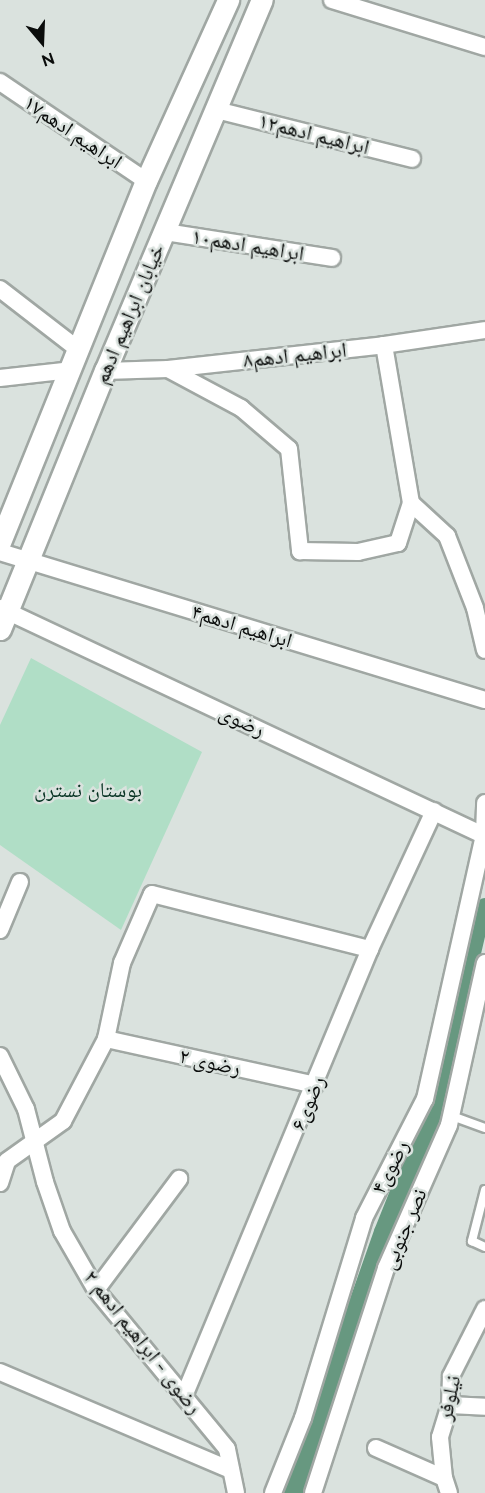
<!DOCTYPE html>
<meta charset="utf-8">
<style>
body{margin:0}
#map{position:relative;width:485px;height:1493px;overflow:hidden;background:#dae2de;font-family:Raleway,"Noto Naskh Arabic",sans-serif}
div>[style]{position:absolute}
.green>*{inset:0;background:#b0dec6}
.canal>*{height:21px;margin:-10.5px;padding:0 10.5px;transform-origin:10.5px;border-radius:10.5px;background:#679880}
.roads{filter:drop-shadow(2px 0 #a0a7a3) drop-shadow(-2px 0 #a0a7a3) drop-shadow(0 2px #a0a7a3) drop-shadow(0 -2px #a0a7a3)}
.service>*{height:8px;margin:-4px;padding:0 4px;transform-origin:4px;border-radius:4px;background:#fff}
.minor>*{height:16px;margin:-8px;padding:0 8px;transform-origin:8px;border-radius:8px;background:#fff}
.tertiary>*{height:21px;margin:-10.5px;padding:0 10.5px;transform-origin:10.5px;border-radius:10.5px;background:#fff}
span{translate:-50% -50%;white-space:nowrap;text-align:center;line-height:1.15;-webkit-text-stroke:5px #dae2de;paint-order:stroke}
.street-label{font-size:21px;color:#0a0c0b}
.park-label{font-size:21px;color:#063222}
.north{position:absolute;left:12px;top:12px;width:60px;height:60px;-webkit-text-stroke:4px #dae2de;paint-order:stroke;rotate:161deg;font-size:16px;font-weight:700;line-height:24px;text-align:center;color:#0a0c0b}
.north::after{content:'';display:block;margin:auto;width:21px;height:27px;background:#0a0c0b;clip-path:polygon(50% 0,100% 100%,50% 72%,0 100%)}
</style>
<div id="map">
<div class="green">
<i style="clip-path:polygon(31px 658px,202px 752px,121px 930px,0 845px,0 725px)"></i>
</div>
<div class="canal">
<i style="left:292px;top:1493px;width:277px;rotate:-70.6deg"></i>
<i style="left:384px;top:1232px;width:135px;rotate:-68.2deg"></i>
<i style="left:434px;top:1107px;width:181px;rotate:-76.9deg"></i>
<i style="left:475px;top:931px;width:25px;rotate:-67deg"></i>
</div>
<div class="roads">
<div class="service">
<i style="left:452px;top:1116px;width:35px;rotate:20deg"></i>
<i style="left:485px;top:1190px;width:53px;rotate:104.3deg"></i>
<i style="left:472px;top:1241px;width:14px;rotate:25deg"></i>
</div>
<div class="minor">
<i style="left:332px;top:0;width:160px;rotate:17.1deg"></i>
<i style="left:0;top:82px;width:176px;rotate:34.1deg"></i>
<i style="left:216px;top:110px;width:202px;rotate:14deg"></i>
<i style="left:165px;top:232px;width:169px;rotate:8.8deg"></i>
<i style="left:0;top:289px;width:100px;rotate:37.7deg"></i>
<i style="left:384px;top:345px;width:160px;rotate:80.3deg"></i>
<i style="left:411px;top:503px;width:49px;rotate:42.5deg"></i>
<i style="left:447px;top:536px;width:77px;rotate:68.7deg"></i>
<i style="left:475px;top:608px;width:43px;rotate:76.6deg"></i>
<i style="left:168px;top:369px;width:83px;rotate:28.1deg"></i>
<i style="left:241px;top:408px;width:63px;rotate:40.5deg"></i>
<i style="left:289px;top:449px;width:103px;rotate:83.8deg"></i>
<i style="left:300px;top:551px;width:58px;rotate:1deg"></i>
<i style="left:358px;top:552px;width:41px;rotate:-12.7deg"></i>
<i style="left:398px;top:543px;width:42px;rotate:-72deg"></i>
<i style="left:105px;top:371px;width:63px;rotate:-1.8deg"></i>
<i style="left:168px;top:369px;width:217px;rotate:-6.3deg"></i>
<i style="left:384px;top:345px;width:102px;rotate:-8.4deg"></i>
<i style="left:0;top:378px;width:71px;rotate:-6.4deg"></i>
<i style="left:0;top:552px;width:507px;rotate:16.97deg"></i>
<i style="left:0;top:608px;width:536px;rotate:25.18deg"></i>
<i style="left:0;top:930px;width:52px;rotate:-67.4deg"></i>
<i style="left:106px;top:1039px;width:214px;rotate:12.4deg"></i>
<i style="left:0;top:1056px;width:59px;rotate:63.9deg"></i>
<i style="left:26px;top:1109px;width:75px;rotate:75.4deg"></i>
<i style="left:45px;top:1182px;width:52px;rotate:70.9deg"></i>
<i style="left:62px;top:1231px;width:68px;rotate:60deg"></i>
<i style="left:96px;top:1290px;width:206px;rotate:50.5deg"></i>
<i style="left:227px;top:1449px;width:45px;rotate:78.4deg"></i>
<i style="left:0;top:1183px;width:23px;rotate:-72deg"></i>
<i style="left:7px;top:1161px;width:69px;rotate:-35.5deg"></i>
<i style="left:63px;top:1121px;width:93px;rotate:-62.3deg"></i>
<i style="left:106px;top:1039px;width:78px;rotate:-78.1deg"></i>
<i style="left:122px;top:963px;width:75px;rotate:-66.5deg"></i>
<i style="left:152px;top:894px;width:225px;rotate:14.2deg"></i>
<i style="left:96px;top:1290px;width:139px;rotate:-53.2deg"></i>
<i style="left:0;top:1372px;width:251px;rotate:23deg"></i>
<i style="left:184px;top:1396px;width:484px;rotate:-67.4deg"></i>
<i style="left:370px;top:949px;width:152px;rotate:-65.1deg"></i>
<i style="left:450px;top:1405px;width:35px;rotate:3deg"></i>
<i style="left:376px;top:1448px;width:74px;rotate:23.8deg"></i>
<i style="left:273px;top:1493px;width:81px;rotate:-68.2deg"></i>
<i style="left:303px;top:1418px;width:209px;rotate:-73deg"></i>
<i style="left:364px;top:1218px;width:134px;rotate:-62.9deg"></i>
<i style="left:425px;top:1099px;width:271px;rotate:-77.4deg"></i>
<i style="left:484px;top:835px;width:32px;rotate:-88deg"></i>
<i style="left:313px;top:1493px;width:237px;rotate:-72deg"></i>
<i style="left:386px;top:1268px;width:156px;rotate:-66.2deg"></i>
<i style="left:449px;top:1125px;width:166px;rotate:-77.5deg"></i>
<i style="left:449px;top:1493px;width:16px;rotate:-108deg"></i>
<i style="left:444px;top:1478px;width:41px;rotate:-95.6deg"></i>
<i style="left:440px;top:1437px;width:34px;rotate:-73deg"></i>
<i style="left:450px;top:1405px;width:29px;rotate:-88deg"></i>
<i style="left:451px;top:1376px;width:75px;rotate:-63.1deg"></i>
</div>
<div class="tertiary">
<i style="left:0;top:542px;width:389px;rotate:-68deg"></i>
<i style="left:146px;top:181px;width:199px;rotate:-65.6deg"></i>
<i style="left:0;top:629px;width:279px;rotate:-67.9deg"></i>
<i style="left:105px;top:371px;width:403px;rotate:-67.1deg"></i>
</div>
</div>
<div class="street-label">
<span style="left:73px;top:132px;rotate:34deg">ابراهیم ادهم۱۷</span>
<span style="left:314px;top:134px;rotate:14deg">ابراهیم ادهم۱۲</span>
<span style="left:248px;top:245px;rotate:9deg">ابراهیم ادهم۱۰</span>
<span style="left:129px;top:314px;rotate:-67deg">خیابان ابراهیم ادهم</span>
<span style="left:295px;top:355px;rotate:-6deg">ابراهیم ادهم۸</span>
<span style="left:242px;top:626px;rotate:17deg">ابراهیم ادهم۴</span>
<span style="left:242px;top:721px;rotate:25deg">رضوی</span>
<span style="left:210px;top:1062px;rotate:12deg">رضوی ۲</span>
<span style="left:308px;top:1103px;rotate:-67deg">رضوی۶</span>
<span style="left:390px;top:1167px;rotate:-63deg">رضوی۴</span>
<span style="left:404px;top:1229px;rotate:-67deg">نصر جنوبی</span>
<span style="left:143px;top:1342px;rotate:52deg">رضوی - ابراهیم ادهم ۲</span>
<span style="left:449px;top:1398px;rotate:-78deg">نیلوفر</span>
</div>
<div class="park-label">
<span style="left:88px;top:790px">بوستان نسترن</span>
</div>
<div class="north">N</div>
</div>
